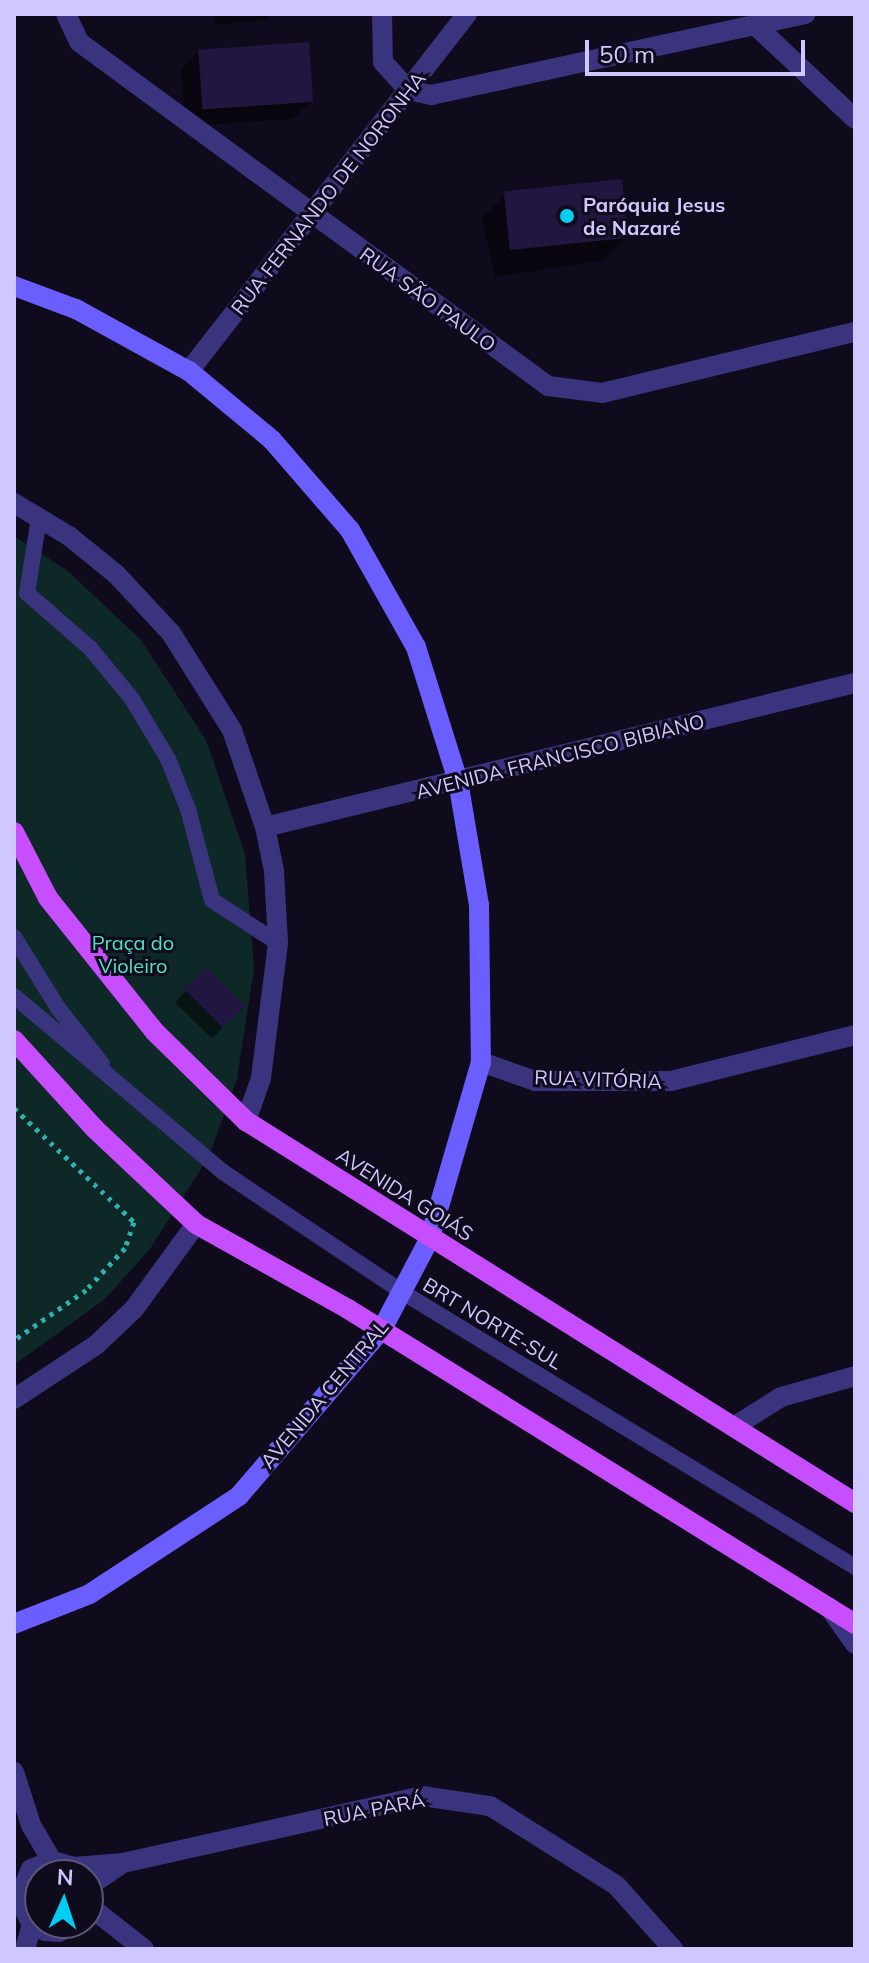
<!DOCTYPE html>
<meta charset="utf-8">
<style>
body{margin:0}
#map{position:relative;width:869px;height:1963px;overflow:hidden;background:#0f0b1d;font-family:Mulish,sans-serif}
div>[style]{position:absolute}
.green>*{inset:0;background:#0e2727}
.shadow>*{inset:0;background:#0007;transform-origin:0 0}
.building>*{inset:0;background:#21163f;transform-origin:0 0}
.path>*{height:5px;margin-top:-2.5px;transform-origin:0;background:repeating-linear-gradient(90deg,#28b2b1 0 4px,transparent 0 10px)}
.lane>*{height:16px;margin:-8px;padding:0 8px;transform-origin:8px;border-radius:8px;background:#3a347e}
.street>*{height:20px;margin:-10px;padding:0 10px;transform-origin:10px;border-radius:10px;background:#3a347e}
.secondary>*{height:20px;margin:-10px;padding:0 10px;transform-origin:10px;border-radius:10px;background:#6a5eff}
.primary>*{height:20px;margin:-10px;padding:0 10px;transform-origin:10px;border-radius:10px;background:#c64eff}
.dots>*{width:22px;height:22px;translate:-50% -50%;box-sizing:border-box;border:4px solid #0f0b1d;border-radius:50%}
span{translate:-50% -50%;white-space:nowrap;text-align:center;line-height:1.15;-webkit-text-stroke:6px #0f0b1d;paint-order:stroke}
.street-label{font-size:20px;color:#d0c7ff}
.poi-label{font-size:20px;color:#d0c7ff;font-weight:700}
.left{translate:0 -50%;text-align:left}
.park-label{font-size:20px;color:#4fe2c5}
.frame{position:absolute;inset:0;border:16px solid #d0c7ff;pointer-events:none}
.north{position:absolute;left:24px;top:1859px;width:80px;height:80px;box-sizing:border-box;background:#0f0b1d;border:2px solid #5c5677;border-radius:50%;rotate:3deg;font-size:22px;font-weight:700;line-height:32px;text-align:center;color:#d0c7ff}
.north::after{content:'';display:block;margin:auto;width:28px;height:36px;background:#00cdf2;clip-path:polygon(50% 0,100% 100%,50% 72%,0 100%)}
.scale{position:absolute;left:585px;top:40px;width:220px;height:36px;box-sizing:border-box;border:4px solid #d0c7ff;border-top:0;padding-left:10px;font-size:24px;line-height:28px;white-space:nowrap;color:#d0c7ff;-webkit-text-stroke:6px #0f0b1d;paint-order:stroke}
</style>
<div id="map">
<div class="green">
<i style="clip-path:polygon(14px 536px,68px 571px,141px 640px,206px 740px,245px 854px,254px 969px,237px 1079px,209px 1156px,150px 1249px,105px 1299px,14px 1365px)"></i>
</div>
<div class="shadow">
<i style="clip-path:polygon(214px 14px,272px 14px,266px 20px,215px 25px)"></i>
<i style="clip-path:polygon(199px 51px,311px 101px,293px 119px,185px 126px,181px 69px)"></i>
<i style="clip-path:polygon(505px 195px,626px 238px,604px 260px,495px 277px,482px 218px)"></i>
<i style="left:206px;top:970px;width:52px;height:45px;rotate:44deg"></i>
</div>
<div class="building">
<i style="left:309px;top:42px;width:60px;height:111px;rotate:86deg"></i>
<i style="left:622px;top:179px;width:59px;height:119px;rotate:84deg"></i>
<i style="left:206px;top:967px;width:55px;height:31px;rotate:45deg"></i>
</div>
<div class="path">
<i style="left:14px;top:1108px;width:166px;rotate:43.5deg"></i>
<i style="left:134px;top:1222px;width:28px;rotate:109deg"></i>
<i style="left:125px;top:1248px;width:57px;rotate:132.9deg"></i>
<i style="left:86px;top:1290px;width:88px;rotate:145.2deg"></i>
</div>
<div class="lane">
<i style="left:39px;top:518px;width:76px;rotate:99.1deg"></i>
<i style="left:27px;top:593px;width:84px;rotate:41.1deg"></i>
<i style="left:90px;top:648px;width:66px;rotate:50.5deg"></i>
<i style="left:132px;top:699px;width:70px;rotate:59deg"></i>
<i style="left:168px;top:759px;width:54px;rotate:68.2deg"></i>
<i style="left:188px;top:809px;width:94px;rotate:75.2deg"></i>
<i style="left:212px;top:900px;width:79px;rotate:33.1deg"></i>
<i style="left:14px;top:937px;width:84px;rotate:58.2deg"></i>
<i style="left:58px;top:1008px;width:71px;rotate:51.8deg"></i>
<i style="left:14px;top:996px;width:273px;rotate:40.1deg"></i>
<i style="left:223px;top:1172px;width:216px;rotate:33.8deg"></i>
<i style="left:402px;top:1292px;width:530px;rotate:31.26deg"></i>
</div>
<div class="street">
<i style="left:66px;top:14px;width:31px;rotate:65deg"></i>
<i style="left:79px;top:42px;width:582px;rotate:36.26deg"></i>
<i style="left:548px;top:386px;width:54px;rotate:7.4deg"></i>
<i style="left:602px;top:393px;width:260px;rotate:-13.6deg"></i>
<i style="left:382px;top:14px;width:48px;rotate:88.8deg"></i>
<i style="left:383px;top:62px;width:38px;rotate:48deg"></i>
<i style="left:408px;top:90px;width:24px;rotate:12deg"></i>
<i style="left:431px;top:95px;width:383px;rotate:-12.2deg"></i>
<i style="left:755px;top:25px;width:137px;rotate:43.2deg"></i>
<i style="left:189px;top:371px;width:452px;rotate:-52.1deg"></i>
<i style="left:14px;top:503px;width:64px;rotate:31deg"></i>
<i style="left:69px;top:536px;width:60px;rotate:39deg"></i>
<i style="left:116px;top:574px;width:81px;rotate:47deg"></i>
<i style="left:171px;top:633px;width:115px;rotate:57.8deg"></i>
<i style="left:232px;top:730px;width:102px;rotate:71.2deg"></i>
<i style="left:265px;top:827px;width:45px;rotate:78.4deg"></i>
<i style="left:274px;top:871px;width:72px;rotate:86.8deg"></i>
<i style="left:278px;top:943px;width:136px;rotate:97.2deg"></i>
<i style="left:261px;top:1078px;width:46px;rotate:109.2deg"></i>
<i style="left:265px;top:827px;width:607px;rotate:-13.72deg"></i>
<i style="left:481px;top:1062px;width:57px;rotate:19.4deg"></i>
<i style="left:535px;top:1081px;width:136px"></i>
<i style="left:671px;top:1081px;width:190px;rotate:-14deg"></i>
<i style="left:14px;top:1399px;width:98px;rotate:-33.4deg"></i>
<i style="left:96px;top:1345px;width:52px;rotate:-43.5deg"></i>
<i style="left:134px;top:1309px;width:105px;rotate:-53.9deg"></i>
<i style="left:735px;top:1426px;width:54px;rotate:-32.2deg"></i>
<i style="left:781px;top:1397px;width:77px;rotate:-15.8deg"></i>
<i style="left:829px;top:1607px;width:45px;rotate:54.9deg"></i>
<i style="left:14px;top:1772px;width:56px;rotate:72.2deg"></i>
<i style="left:31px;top:1825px;width:42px;rotate:59.7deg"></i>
<i style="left:74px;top:1867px;width:49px;rotate:-4.7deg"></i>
<i style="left:123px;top:1863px;width:306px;rotate:-12.6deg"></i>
<i style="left:422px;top:1796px;width:69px;rotate:8.4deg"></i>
<i style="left:490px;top:1806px;width:149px;rotate:32.1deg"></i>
<i style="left:616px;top:1885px;width:86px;rotate:48.3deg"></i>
<i style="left:89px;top:1886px;width:37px;rotate:-34deg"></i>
<i style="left:89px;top:1906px;width:70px;rotate:38deg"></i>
<i style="left:78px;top:1923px;width:21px;rotate:155deg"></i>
<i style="left:59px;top:1932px;width:14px;rotate:-176deg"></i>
<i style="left:45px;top:1931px;width:14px;rotate:-155deg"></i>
<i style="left:32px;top:1925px;width:30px;rotate:-116deg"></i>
<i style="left:19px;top:1898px;width:31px;rotate:-68deg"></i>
<i style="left:31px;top:1869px;width:22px;rotate:-21deg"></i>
<i style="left:52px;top:1861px;width:23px;rotate:15deg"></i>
<i style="left:74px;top:1867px;width:10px;rotate:53deg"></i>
<i style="left:25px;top:1949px;width:25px;rotate:-74deg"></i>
</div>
<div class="secondary">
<i style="left:14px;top:286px;width:66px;rotate:20.4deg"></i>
<i style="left:76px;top:309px;width:129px;rotate:28.8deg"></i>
<i style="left:189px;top:371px;width:108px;rotate:39.7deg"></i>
<i style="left:272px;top:440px;width:119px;rotate:49.1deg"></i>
<i style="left:350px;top:530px;width:134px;rotate:60.6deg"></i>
<i style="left:416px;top:647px;width:140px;rotate:72.6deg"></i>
<i style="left:458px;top:781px;width:126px;rotate:80.4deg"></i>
<i style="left:479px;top:905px;width:157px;rotate:89.3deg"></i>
<i style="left:481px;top:1062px;width:183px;rotate:106.2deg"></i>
<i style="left:430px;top:1238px;width:103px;rotate:117.8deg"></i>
<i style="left:382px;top:1329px;width:220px;rotate:130.6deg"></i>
<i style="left:239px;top:1496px;width:178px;rotate:146.7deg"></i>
<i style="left:90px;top:1594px;width:82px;rotate:158.5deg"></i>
</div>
<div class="primary">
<i style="left:14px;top:832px;width:74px;rotate:62.7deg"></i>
<i style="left:48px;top:898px;width:170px;rotate:51.4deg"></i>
<i style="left:154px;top:1031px;width:129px;rotate:44.4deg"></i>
<i style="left:246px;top:1121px;width:719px;rotate:32.1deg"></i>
<i style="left:14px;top:1040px;width:120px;rotate:47.7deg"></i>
<i style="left:95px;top:1129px;width:139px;rotate:43.2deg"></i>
<i style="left:196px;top:1224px;width:174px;rotate:29.2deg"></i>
<i style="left:348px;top:1309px;width:597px;rotate:31.85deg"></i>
</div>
<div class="dots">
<i style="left:567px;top:216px;background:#00cdf2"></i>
</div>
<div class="street-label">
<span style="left:328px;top:193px;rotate:-52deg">RUA FERNANDO DE NORONHA</span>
<span style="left:428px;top:299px;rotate:36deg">RUA SÃO PAULO</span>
<span style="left:560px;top:756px;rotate:-14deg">AVENIDA FRANCISCO BIBIANO</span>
<span style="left:598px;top:1079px;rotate:2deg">RUA VITÓRIA</span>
<span style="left:405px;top:1194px;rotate:32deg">AVENIDA GOIÁS</span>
<span style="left:493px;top:1323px;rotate:31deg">BRT NORTE-SUL</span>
<span style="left:324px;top:1394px;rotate:-50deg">AVENIDA CENTRAL</span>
<span style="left:374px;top:1809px;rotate:-11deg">RUA PARÁ</span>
</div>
<div class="poi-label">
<span class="left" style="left:583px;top:216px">Paróquia Jesus<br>de Nazaré</span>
</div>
<div class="park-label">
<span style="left:133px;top:954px">Praça do<br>Violeiro</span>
</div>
<div class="frame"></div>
<div class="north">N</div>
<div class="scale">50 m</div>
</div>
